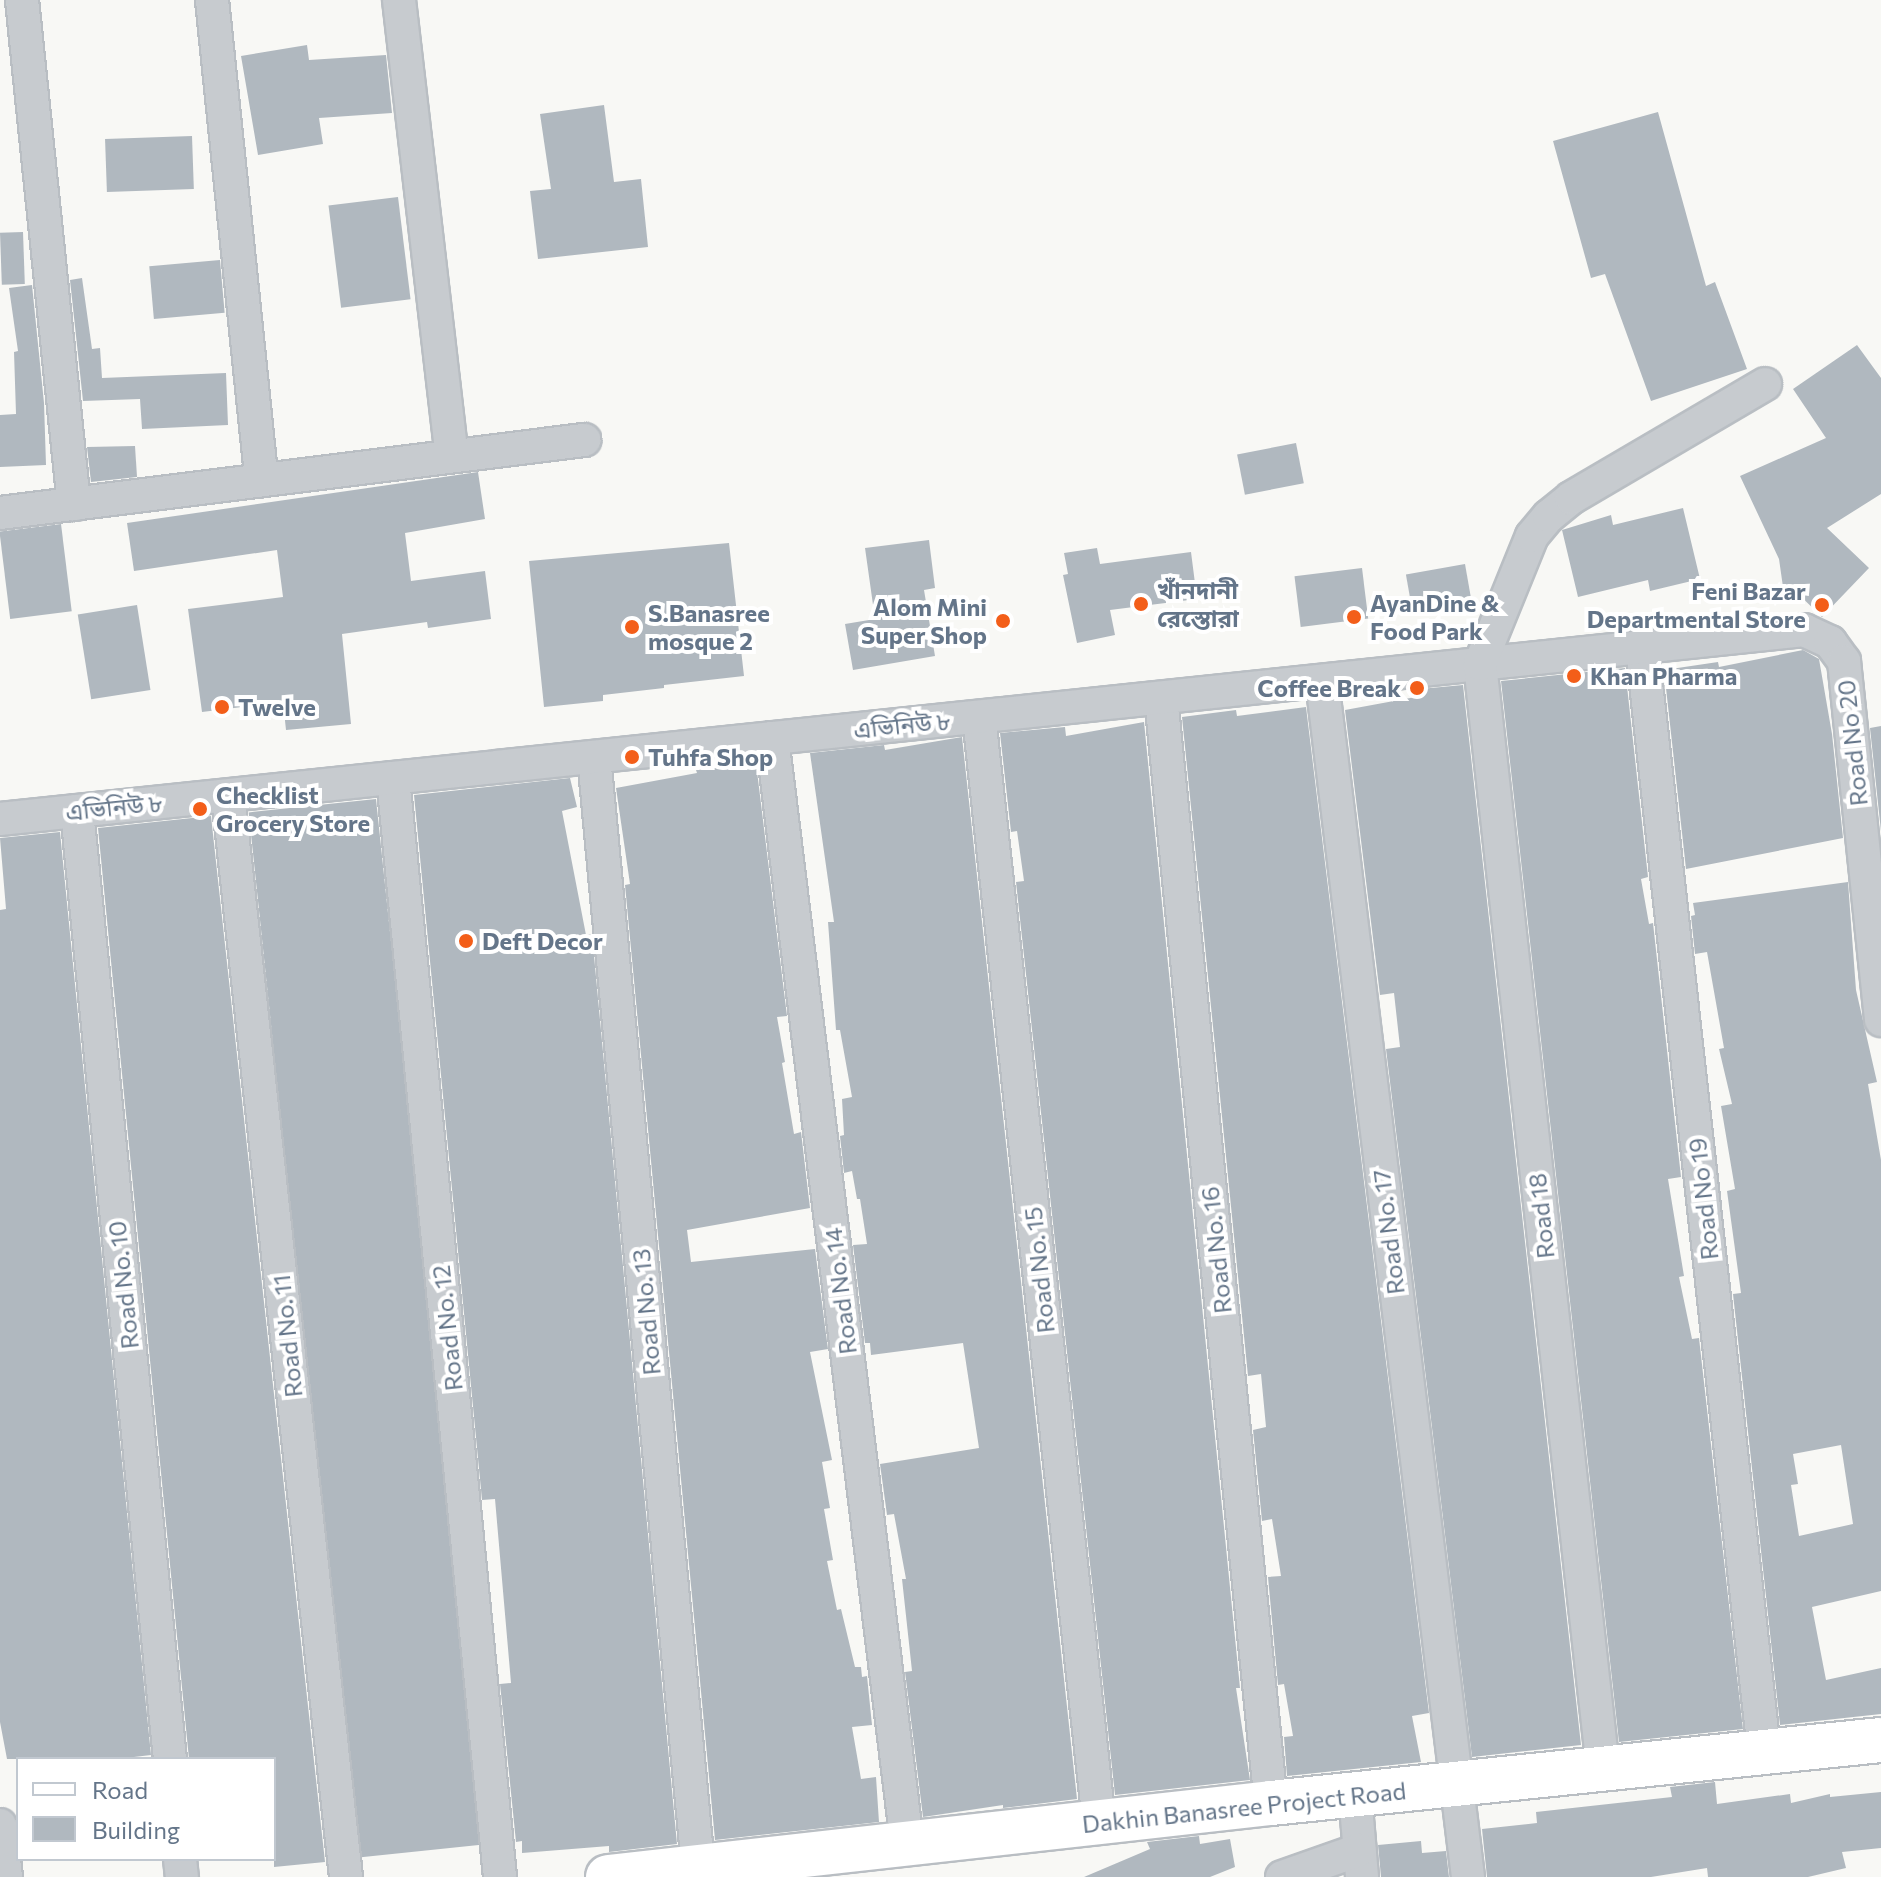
<!DOCTYPE html>
<meta charset="utf-8">
<style>
body{margin:0}
#map{position:relative;width:1881px;height:1877px;overflow:hidden;background:#f8f8f5;font-family:Commissioner,"Noto Sans Bengali",sans-serif}
div>[style]{position:absolute}
.building>*{inset:0;background:#b0b8bf;transform-origin:0 0}
.roads{filter:drop-shadow(2px 0 #b9bec3) drop-shadow(-2px 0 #b9bec3) drop-shadow(0 2px #b9bec3) drop-shadow(0 -2px #b9bec3)}
.street>*{height:32px;margin:-16px;padding:0 16px;transform-origin:16px;border-radius:16px;background:#c7cbcf}
.secondary>*{height:44px;margin:-22px;padding:0 22px;transform-origin:22px;border-radius:22px;background:#fff}
.dots>*{width:22px;height:22px;translate:-50% -50%;box-sizing:border-box;border:4px solid #fff;border-radius:50%}
span{translate:-50% -50%;white-space:nowrap;text-align:center;line-height:1.15;-webkit-text-stroke:8px #fff;paint-order:stroke}
.poi-label{font-size:24px;color:#647589;font-weight:700}
.left{translate:0 -50%;text-align:left}
.right{translate:-100% -50%;text-align:right}
.street-label{font-size:24px;color:#647589}
.legend{position:absolute;left:16px;top:1757px;width:260px;height:104px;box-sizing:border-box;background:#fff;border:2px solid #c1c8d0;margin:0;padding:10px 14px;list-style:none;font-size:24px;color:#647589}
.legend li{display:flex;align-items:center;gap:16px;height:40px}
.legend b{width:40px;border:2px solid #c1c8d0}
</style>
<div id="map">
<div class="building">
<i style="clip-path:polygon(307px 45px,309px 60px,386px 55px,392px 113px,319px 118px,323px 144px,258px 155px,241px 56px)"></i>
<i style="clip-path:polygon(604px 105px,614px 182px,641px 179px,648px 247px,538px 259px,530px 191px,551px 189px,540px 114px)"></i>
<i style="clip-path:polygon(1658px 112px,1706px 286px,1715px 282px,1747px 369px,1651px 401px,1605px 274px,1591px 278px,1553px 141px)"></i>
<i style="left:192px;top:136px;width:53px;height:87px;rotate:88deg"></i>
<i style="left:398px;top:197px;width:103px;height:70px;rotate:83deg"></i>
<i style="left:23px;top:232px;width:52px;height:23px;rotate:88deg"></i>
<i style="left:220px;top:260px;width:53px;height:71px;rotate:85deg"></i>
<i style="clip-path:polygon(82px 278px,92px 349px,100px 348px,102px 378px,226px 373px,228px 425px,142px 429px,140px 399px,83px 401px,70px 280px)"></i>
<i style="clip-path:polygon(32px 285px,44px 403px,46px 465px,0 467px,0 415px,16px 414px,14px 352px,18px 351px,9px 288px)"></i>
<i style="clip-path:polygon(1857px 345px,1881px 378px,1881px 494px,1827px 528px,1869px 568px,1822px 617px,1790px 586px,1783px 587px,1779px 559px,1740px 476px,1826px 438px,1793px 389px)"></i>
<i style="left:1296px;top:443px;width:41px;height:60px;rotate:79deg"></i>
<i style="clip-path:polygon(135px 446px,137px 477px,91px 482px,87px 447px)"></i>
<i style="clip-path:polygon(478px 472px,485px 519px,405px 533px,411px 581px,485px 571px,491px 619px,428px 628px,427px 622px,342px 634px,351px 724px,286px 730px,283px 702px,202px 712px,188px 609px,283px 597px,277px 550px,134px 571px,127px 523px)"></i>
<i style="clip-path:polygon(1683px 508px,1700px 579px,1650px 591px,1648px 580px,1578px 597px,1562px 530px,1611px 515px,1613px 525px)"></i>
<i style="left:61px;top:524px;width:88px;height:62px;rotate:83deg"></i>
<i style="clip-path:polygon(929px 540px,935px 588px,924px 590px,935px 656px,853px 670px,845px 624px,875px 619px,865px 548px)"></i>
<i style="clip-path:polygon(729px 543px,744px 676px,664px 685px,664px 688px,603px 695px,603px 701px,544px 707px,529px 561px)"></i>
<i style="clip-path:polygon(1097px 548px,1100px 564px,1191px 552px,1197px 599px,1110px 610px,1115px 635px,1077px 643px,1063px 575px,1068px 574px,1064px 553px)"></i>
<i style="left:1465px;top:564px;width:41px;height:60px;rotate:80deg"></i>
<i style="left:1362px;top:568px;width:51px;height:68px;rotate:83deg"></i>
<i style="left:137px;top:605px;width:86px;height:60px;rotate:81deg"></i>
<i style="clip-path:polygon(1803px 650px,1819px 659px,1832px 734px,1843px 838px,1686px 869px,1664px 670px,1718px 662px,1719px 667px)"></i>
<i style="clip-path:polygon(1625px 668px,1648px 877px,1641px 879px,1649px 924px,1653px 923px,1681px 1177px,1668px 1179px,1684px 1276px,1679px 1277px,1692px 1339px,1699px 1338px,1743px 1729px,1619px 1742px,1501px 681px)"></i>
<i style="clip-path:polygon(1463px 685px,1581px 1745px,1472px 1757px,1386px 1049px,1400px 1047px,1394px 993px,1380px 995px,1345px 710px,1421px 696px,1420px 689px)"></i>
<i style="clip-path:polygon(1306px 707px,1429px 1713px,1412px 1716px,1421px 1762px,1287px 1776px,1284px 1737px,1293px 1736px,1284px 1684px,1278px 1685px,1268px 1577px,1281px 1576px,1272px 1519px,1262px 1521px,1253px 1430px,1266px 1427px,1261px 1374px,1248px 1376px,1182px 717px,1236px 710px,1237px 716px)"></i>
<i style="clip-path:polygon(1144px 722px,1240px 1688px,1236px 1688px,1250px 1780px,1115px 1795px,1016px 882px,1024px 881px,1017px 831px,1011px 832px,1000px 733px,1065px 727px,1066px 736px)"></i>
<i style="clip-path:polygon(1881px 726px,1881px 831px,1870px 728px)"></i>
<i style="clip-path:polygon(962px 737px,1077px 1799px,1003px 1808px,1003px 1805px,923px 1817px,905px 1672px,912px 1671px,902px 1579px,906px 1579px,894px 1514px,887px 1515px,880px 1464px,979px 1448px,963px 1343px,871px 1355px,870px 1343px,865px 1343px,853px 1245px,867px 1244px,860px 1199px,857px 1199px,852px 1171px,844px 1173px,840px 1136px,844px 1135px,842px 1099px,852px 1097px,840px 1030px,836px 1030px,828px 922px,834px 922px,810px 753px,884px 745px,885px 750px)"></i>
<i style="clip-path:polygon(756px 763px,787px 1016px,777px 1017px,785px 1062px,782px 1063px,794px 1134px,801px 1132px,810px 1208px,687px 1230px,691px 1262px,815px 1249px,828px 1349px,810px 1352px,832px 1460px,822px 1462px,830px 1508px,824px 1509px,833px 1560px,827px 1561px,837px 1610px,841px 1609px,855px 1667px,861px 1667px,862px 1677px,867px 1676px,872px 1725px,852px 1727px,861px 1779px,876px 1777px,879px 1822px,715px 1840px,625px 885px,630px 884px,616px 788px,697px 773px,696px 770px)"></i>
<i style="clip-path:polygon(570px 778px,577px 807px,562px 811px,586px 935px,592px 934px,677px 1844px,609px 1852px,609px 1846px,522px 1853px,522px 1841px,516px 1842px,500px 1684px,511px 1683px,495px 1499px,482px 1500px,414px 795px)"></i>
<i style="left:376px;top:799px;width:1051px;height:128px;rotate:84deg"></i>
<i style="clip-path:polygon(211px 816px,325px 1862px,274px 1867px,274px 1759px,189px 1759px,98px 828px)"></i>
<i style="clip-path:polygon(60px 832px,151px 1755px,117px 1759px,7px 1759px,0 1722px,0 910px,6px 909px,0 838px)"></i>
<i style="clip-path:polygon(evenodd,1848px 882px,1856px 990px,1877px 1082px,1868px 1084px,1881px 1160px,1881px 1591px,1812px 1607px,1826px 1680px,1881px 1668px,1881px 1714px,1780px 1725px,1733px 1294px,1741px 1293px,1727px 1191px,1735px 1189px,1721px 1106px,1732px 1104px,1719px 1049px,1724px 1048px,1707px 952px,1695px 954px,1691px 916px,1695px 915px,1693px 903px,1848px 882px,1841px 1445px,1853px 1524px,1799px 1536px,1791px 1485px,1798px 1484px,1793px 1454px,1841px 1445px)"></i>
<i style="clip-path:polygon(1715px 1782px,1717px 1804px,1790px 1794px,1791px 1803px,1830px 1794px,1830px 1797px,1881px 1792px,1881px 1848px,1842px 1852px,1846px 1868px,1808px 1877px,1708px 1877px,1707px 1868px,1651px 1877px,1487px 1877px,1482px 1829px,1537px 1823px,1536px 1812px,1672px 1797px,1670px 1787px)"></i>
<i style="clip-path:polygon(1199px 1836px,1200px 1844px,1230px 1839px,1235px 1867px,1210px 1877px,1084px 1877px,1150px 1849px,1147px 1842px)"></i>
<i style="clip-path:polygon(1421px 1841px,1422px 1853px,1446px 1851px,1449px 1877px,1381px 1877px,1378px 1845px)"></i>
</div>
<div class="roads">
<div class="street">
<i style="left:22px;top:0;width:507px;rotate:84.11deg"></i>
<i style="left:212px;top:0;width:483px;rotate:84.1deg"></i>
<i style="left:399px;top:0;width:459px;rotate:83.4deg"></i>
<i style="left:0;top:513px;width:589px;rotate:-7.13deg"></i>
<i style="left:1642px;top:647px;width:1110px;rotate:83.69deg"></i>
<i style="left:1322px;top:681px;width:1205px;rotate:83.04deg"></i>
<i style="left:1161px;top:698px;width:1110px;rotate:84.32deg"></i>
<i style="left:979px;top:717px;width:1111px;rotate:83.8deg"></i>
<i style="left:772px;top:738px;width:1113px;rotate:83.03deg"></i>
<i style="left:594px;top:757px;width:1114px;rotate:84.64deg"></i>
<i style="left:393px;top:778px;width:1104px;rotate:84.44deg"></i>
<i style="left:228px;top:796px;width:1087px;rotate:83.77deg"></i>
<i style="left:77px;top:811px;width:953px;rotate:84.4deg"></i>
<i style="left:0;top:819px;width:1814px;rotate:-5.98deg"></i>
<i style="left:1804px;top:630px;width:29px;rotate:25deg"></i>
<i style="left:1830px;top:642px;width:24px;rotate:54deg"></i>
<i style="left:1844px;top:661px;width:361px;rotate:84.1deg"></i>
<i style="left:1603px;top:1768px;width:1111px;rotate:-96.36deg"></i>
<i style="left:1480px;top:664px;width:138px;rotate:-67.9deg"></i>
<i style="left:1532px;top:536px;width:26px;rotate:-50deg"></i>
<i style="left:1549px;top:516px;width:28px;rotate:-39deg"></i>
<i style="left:1571px;top:498px;width:225px;rotate:-30.4deg"></i>
<i style="left:1355px;top:1795px;width:82px;rotate:85.1deg"></i>
<i style="left:0;top:1825px;width:52px;rotate:83.4deg"></i>
<i style="left:180px;top:1859px;width:18px;rotate:84deg"></i>
<i style="left:1282px;top:1877px;width:82px;rotate:-19.3deg"></i>
</div>
<div class="secondary">
<i style="left:608px;top:1877px;width:667px;rotate:-6.37deg"></i>
<i style="left:1271px;top:1803px;width:613px;rotate:-5.9deg"></i>
</div>
</div>
<div class="dots">
<i style="left:1141px;top:604px;background:#f35e19"></i>
<i style="left:1822px;top:605px;background:#f35e19"></i>
<i style="left:1354px;top:617px;background:#f35e19"></i>
<i style="left:1003px;top:621px;background:#f35e19"></i>
<i style="left:632px;top:627px;background:#f35e19"></i>
<i style="left:1574px;top:676px;background:#f35e19"></i>
<i style="left:1417px;top:688px;background:#f35e19"></i>
<i style="left:222px;top:707px;background:#f35e19"></i>
<i style="left:632px;top:757px;background:#f35e19"></i>
<i style="left:200px;top:809px;background:#f35e19"></i>
<i style="left:466px;top:941px;background:#f35e19"></i>
</div>
<div class="poi-label">
<span class="left" style="left:1157px;top:604px">খাঁনদানী<br>রেস্তোরা</span>
<span class="right" style="left:1806px;top:605px">Feni Bazar<br>Departmental Store</span>
<span class="left" style="left:1370px;top:617px">AyanDine &amp;<br>Food Park</span>
<span class="right" style="left:987px;top:621px">Alom Mini<br>Super Shop</span>
<span class="left" style="left:648px;top:627px">S.Banasree<br>mosque 2</span>
<span class="left" style="left:1590px;top:676px">Khan Pharma</span>
<span class="right" style="left:1401px;top:688px">Coffee Break</span>
<span class="left" style="left:238px;top:707px">Twelve</span>
<span class="left" style="left:648px;top:757px">Tuhfa Shop</span>
<span class="left" style="left:216px;top:809px">Checklist<br>Grocery Store</span>
<span class="left" style="left:482px;top:941px">Deft Decor</span>
</div>
<div class="street-label">
<span style="left:902px;top:725px;rotate:-6deg">এভিনিউ ৮</span>
<span style="left:1852px;top:743px;rotate:-96deg">Road No 20</span>
<span style="left:114px;top:807px;rotate:-6deg">এভিনিউ ৮</span>
<span style="left:1703px;top:1199px;rotate:-96deg">Road No 19</span>
<span style="left:1541px;top:1216px;rotate:-96deg">Road 18</span>
<span style="left:1388px;top:1232px;rotate:-97deg">Road No. 17</span>
<span style="left:1216px;top:1250px;rotate:-96deg">Road No. 16</span>
<span style="left:1039px;top:1270px;rotate:-96deg">Road No. 15</span>
<span style="left:123px;top:1285px;rotate:-96deg">Road No. 10</span>
<span style="left:840px;top:1291px;rotate:-97deg">Road No. 14</span>
<span style="left:646px;top:1312px;rotate:-95deg">Road No. 13</span>
<span style="left:447px;top:1328px;rotate:-96deg">Road No. 12</span>
<span style="left:287px;top:1336px;rotate:-96deg">Road No. 11</span>
<span style="left:1244px;top:1807px;rotate:-6deg">Dakhin Banasree Project Road</span>
</div>
<ul class="legend">
<li><b style="height:10px;background:#fff"></b>Road</li>
<li><b style="height:22px;background:#b0b8bf"></b>Building</li>
</ul>
</div>
